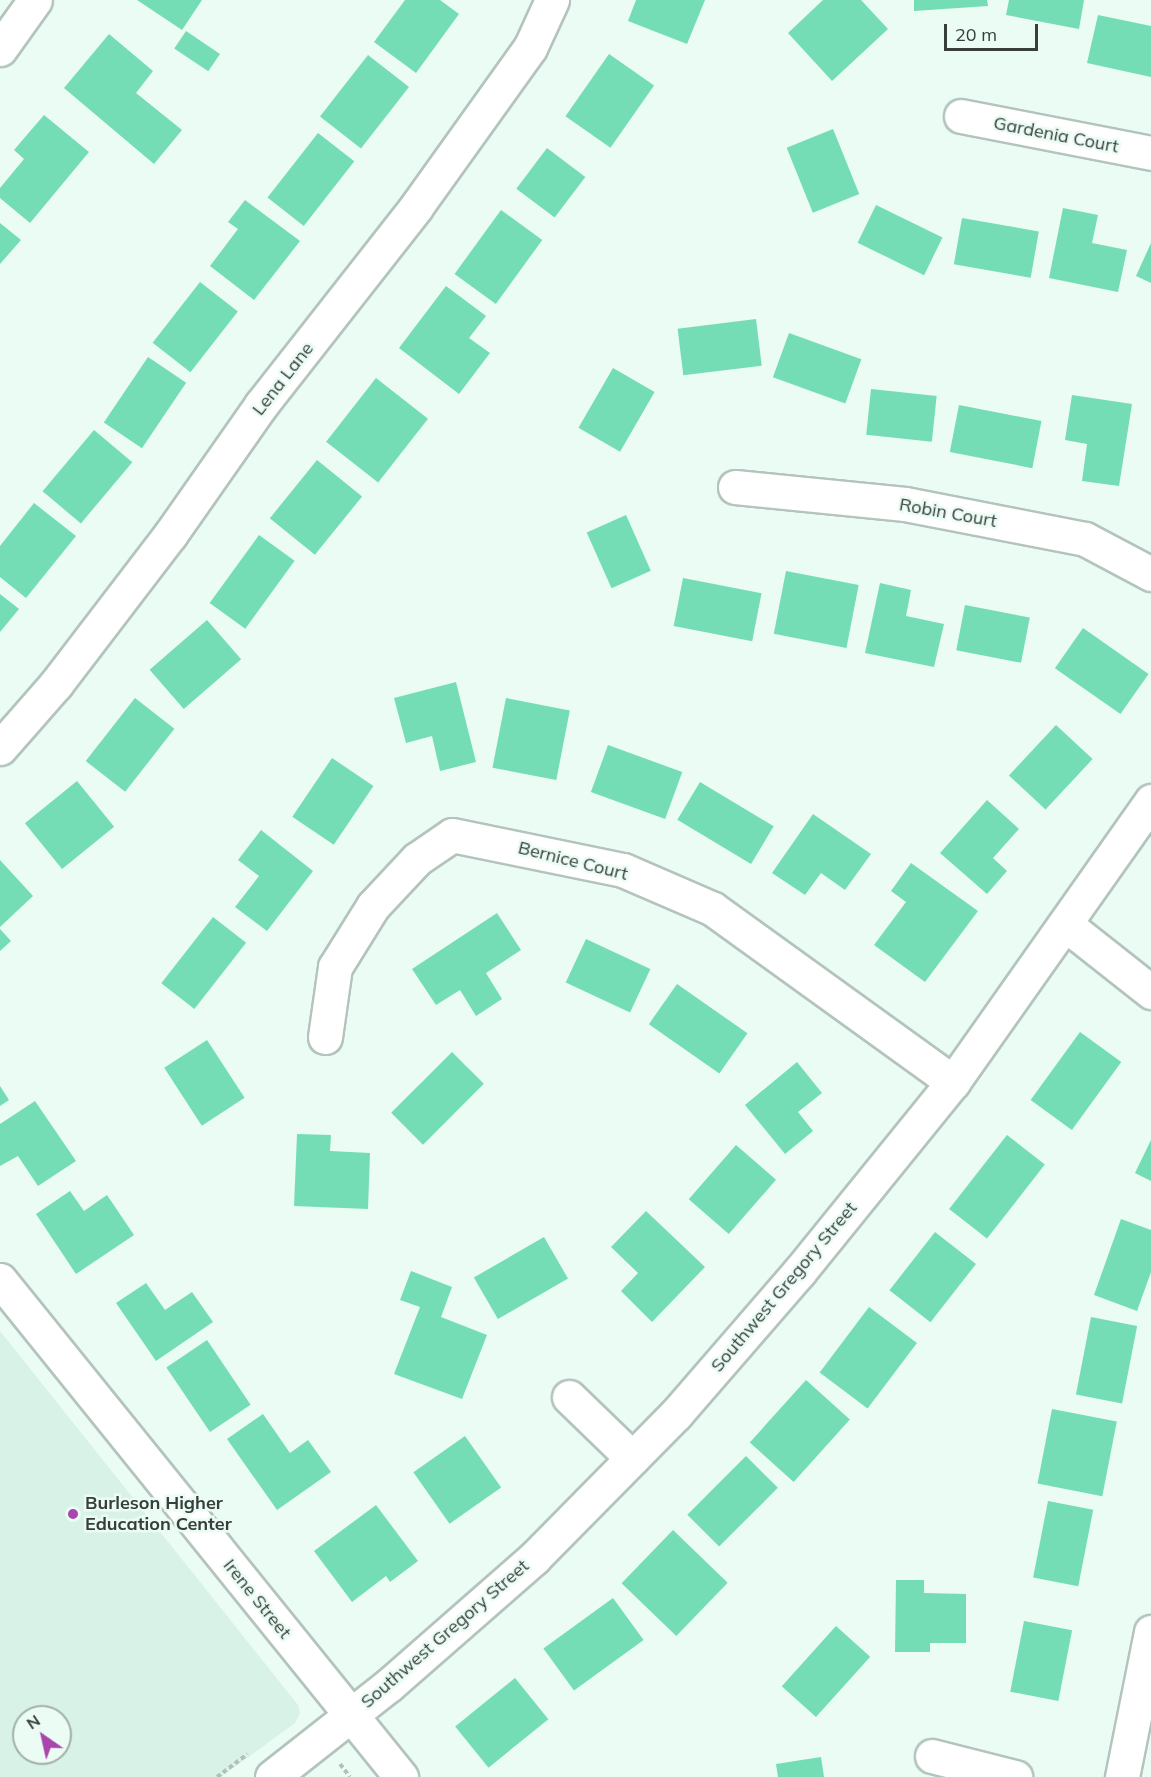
<!DOCTYPE html>
<style>
body{margin:0}
#map{position:relative;width:1151px;height:1777px;overflow:hidden;background:#eafcf4;font-family:Mulish,sans-serif}
div>[style]{position:absolute}
.built>*{inset:0;background:#d8f2e7}
.building>*{inset:0;background:#74ddb6;transform-origin:0 0}
.path>*{height:4px;margin-top:-2px;transform-origin:0;background:repeating-linear-gradient(90deg,#b1c0b9 0 4.5px,transparent 0 7.5px)}
.roads{filter:drop-shadow(2px 0 #b3c4bd) drop-shadow(-2px 0 #b3c4bd) drop-shadow(0 2px #b3c4bd) drop-shadow(0 -2px #b3c4bd)}
.minor>*{height:33px;margin:-16.5px;padding:0 16.5px;transform-origin:16.5px;border-radius:16.5px;background:#fff}
.dots>*{width:16px;height:16px;translate:-50% -50%;box-sizing:border-box;border:3px solid #eafcf4;border-radius:50%}
span{translate:-50% -50%;white-space:nowrap;text-align:center;line-height:1.15;-webkit-text-stroke:5px #eafcf4;paint-order:stroke}
.street-label{font-size:18px;color:#373e3b}
.poi-label{font-size:18px;color:#373e3b;font-weight:700}
.left{translate:0 -50%;text-align:left}
.north{position:absolute;left:12px;top:1705px;width:60px;height:60px;box-sizing:border-box;background:#eafcf4;border:2px solid #a2b0aa;border-radius:50%;rotate:326deg;font-size:16px;font-weight:700;line-height:24px;text-align:center;color:#373e3b}
.north::after{content:'';display:block;margin:auto;width:21px;height:27px;background:#a846ad;clip-path:polygon(50% 0,100% 100%,50% 72%,0 100%)}
.scale{position:absolute;left:944px;top:24px;width:94px;height:27px;box-sizing:border-box;border:3px solid #373e3b;border-top:0;padding-left:8px;font-size:18px;line-height:21px;white-space:nowrap;color:#373e3b;-webkit-text-stroke:4px #eafcf4;paint-order:stroke}
</style>
<div id="map">
<div class="built">
<i style="clip-path:polygon(evenodd,0 1331px,298px 1705px,300px 1713px,295px 1723px,221px 1777px,0 1777px,0 1331px,24px 1717px,60px 1717px,60px 1753px,24px 1753px,24px 1717px)"></i>
</div>
<div class="building">
<i style="clip-path:polygon(137px 0,202px 0,182px 30px)"></i>
<i style="clip-path:polygon(405px 0,440px 0,459px 14px,416px 73px,374px 42px)"></i>
<i style="clip-path:polygon(636px 0,705px 0,687px 44px,628px 21px)"></i>
<i style="clip-path:polygon(823px 0,861px 0,888px 29px,832px 81px,788px 33px)"></i>
<i style="clip-path:polygon(914px 0,987px 0,988px 6px,914px 11px)"></i>
<i style="clip-path:polygon(1009px 0,1084px 0,1079px 29px,1006px 15px)"></i>
<i style="clip-path:polygon(1098px 15px,1151px 26px,1151px 77px,1087px 63px)"></i>
<i style="left:186px;top:31px;width:41px;height:21px;rotate:34deg"></i>
<i style="clip-path:polygon(109px 34px,153px 71px,136px 93px,182px 130px,154px 164px,64px 88px)"></i>
<i style="left:609px;top:54px;width:55px;height:76px;rotate:35deg"></i>
<i style="left:368px;top:55px;width:52px;height:78px;rotate:38deg"></i>
<i style="clip-path:polygon(44px 115px,89px 152px,30px 223px,0 198px,0 188px,24px 159px,14px 150px)"></i>
<i style="left:833px;top:129px;width:70px;height:50px;rotate:68deg"></i>
<i style="left:318px;top:133px;width:46px;height:82px;rotate:38deg"></i>
<i style="left:547px;top:148px;width:48px;height:51px;rotate:37deg"></i>
<i style="clip-path:polygon(245px 200px,300px 241px,254px 300px,210px 266px,238px 229px,228px 222px)"></i>
<i style="left:876px;top:205px;width:74px;height:42px;rotate:26deg"></i>
<i style="clip-path:polygon(1063px 208px,1098px 215px,1092px 243px,1127px 250px,1118px 292px,1049px 278px)"></i>
<i style="left:501px;top:210px;width:51px;height:79px;rotate:36deg"></i>
<i style="left:962px;top:218px;width:78px;height:47px;rotate:10deg"></i>
<i style="clip-path:polygon(0 223px,21px 240px,0 264px)"></i>
<i style="clip-path:polygon(1151px 243px,1151px 283px,1136px 276px)"></i>
<i style="left:200px;top:282px;width:48px;height:77px;rotate:38deg"></i>
<i style="clip-path:polygon(446px 286px,486px 316px,469px 338px,490px 353px,459px 394px,399px 348px)"></i>
<i style="left:756px;top:319px;width:47px;height:79px;rotate:83deg"></i>
<i style="left:789px;top:333px;width:77px;height:47px;rotate:20deg"></i>
<i style="left:148px;top:357px;width:46px;height:79px;rotate:34deg"></i>
<i style="left:613px;top:368px;width:48px;height:69px;rotate:30deg"></i>
<i style="left:376px;top:378px;width:66px;height:81px;rotate:38deg"></i>
<i style="left:871px;top:389px;width:66px;height:46px;rotate:6deg"></i>
<i style="clip-path:polygon(1072px 395px,1132px 404px,1119px 486px,1082px 481px,1087px 444px,1065px 440px)"></i>
<i style="left:959px;top:405px;width:84px;height:48px;rotate:11deg"></i>
<i style="left:94px;top:430px;width:50px;height:80px;rotate:40deg"></i>
<i style="left:317px;top:460px;width:58px;height:75px;rotate:39deg"></i>
<i style="clip-path:polygon(34px 503px,76px 536px,26px 598px,0 577px,0 546px)"></i>
<i style="left:626px;top:515px;width:61px;height:43px;rotate:66deg"></i>
<i style="left:259px;top:535px;width:44px;height:84px;rotate:36deg"></i>
<i style="left:786px;top:571px;width:74px;height:64px;rotate:11deg"></i>
<i style="left:683px;top:578px;width:80px;height:49px;rotate:11deg"></i>
<i style="clip-path:polygon(880px 583px,911px 590px,906px 616px,944px 624px,934px 667px,865px 653px)"></i>
<i style="clip-path:polygon(0 594px,19px 609px,0 632px)"></i>
<i style="left:965px;top:605px;width:66px;height:46px;rotate:11deg"></i>
<i style="left:207px;top:620px;width:52px;height:76px;rotate:49deg"></i>
<i style="left:1083px;top:628px;width:80px;height:49px;rotate:35deg"></i>
<i style="clip-path:polygon(456px 682px,476px 762px,440px 771px,432px 736px,406px 743px,394px 698px)"></i>
<i style="left:135px;top:698px;width:50px;height:80px;rotate:38deg"></i>
<i style="left:506px;top:698px;width:65px;height:71px;rotate:11deg"></i>
<i style="left:1056px;top:725px;width:50px;height:69px;rotate:43deg"></i>
<i style="left:608px;top:745px;width:79px;height:50px;rotate:20deg"></i>
<i style="left:332px;top:758px;width:50px;height:71px;rotate:34deg"></i>
<i style="left:77px;top:781px;width:59px;height:67px;rotate:51deg"></i>
<i style="left:700px;top:782px;width:86px;height:44px;rotate:31deg"></i>
<i style="clip-path:polygon(987px 800px,1019px 829px,993px 858px,1007px 871px,987px 894px,940px 853px)"></i>
<i style="clip-path:polygon(813px 814px,871px 854px,845px 890px,821px 873px,805px 895px,772px 873px)"></i>
<i style="clip-path:polygon(261px 830px,313px 871px,267px 931px,235px 907px,259px 876px,238px 860px)"></i>
<i style="clip-path:polygon(0 860px,33px 896px,0 927px)"></i>
<i style="clip-path:polygon(911px 863px,978px 911px,925px 982px,874px 945px,906px 902px,891px 891px)"></i>
<i style="clip-path:polygon(497px 913px,521px 950px,486px 973px,502px 999px,476px 1016px,460px 990px,436px 1005px,412px 969px)"></i>
<i style="left:213px;top:917px;width:42px;height:84px;rotate:38deg"></i>
<i style="clip-path:polygon(0 929px,11px 941px,0 951px)"></i>
<i style="left:586px;top:939px;width:71px;height:48px;rotate:25deg"></i>
<i style="left:677px;top:984px;width:86px;height:49px;rotate:35deg"></i>
<i style="left:1080px;top:1032px;width:51px;height:84px;rotate:36deg"></i>
<i style="left:207px;top:1040px;width:69px;height:51px;rotate:57deg"></i>
<i style="left:452px;top:1052px;width:45px;height:86px;rotate:45deg"></i>
<i style="clip-path:polygon(797px 1062px,822px 1093px,798px 1112px,813px 1131px,785px 1154px,745px 1105px)"></i>
<i style="clip-path:polygon(0 1086px,9px 1100px,0 1106px)"></i>
<i style="clip-path:polygon(35px 1101px,76px 1161px,38px 1186px,18px 1156px,0 1166px,0 1124px)"></i>
<i style="clip-path:polygon(297px 1134px,331px 1135px,330px 1151px,370px 1153px,368px 1209px,294px 1206px)"></i>
<i style="left:1007px;top:1135px;width:48px;height:94px;rotate:38deg"></i>
<i style="clip-path:polygon(1151px 1140px,1151px 1181px,1135px 1173px)"></i>
<i style="left:736px;top:1145px;width:53px;height:72px;rotate:41deg"></i>
<i style="clip-path:polygon(70px 1191px,84px 1211px,107px 1195px,134px 1235px,76px 1274px,36px 1214px)"></i>
<i style="clip-path:polygon(646px 1211px,705px 1267px,652px 1322px,621px 1291px,638px 1273px,611px 1247px)"></i>
<i style="clip-path:polygon(1121px 1219px,1151px 1230px,1151px 1272px,1137px 1311px,1094px 1295px)"></i>
<i style="left:935px;top:1232px;width:52px;height:74px;rotate:38deg"></i>
<i style="left:544px;top:1237px;width:48px;height:81px;rotate:60deg"></i>
<i style="clip-path:polygon(411px 1271px,452px 1287px,441px 1317px,487px 1335px,462px 1399px,394px 1374px,420px 1307px,400px 1300px)"></i>
<i style="clip-path:polygon(146px 1283px,165px 1310px,192px 1292px,213px 1322px,156px 1361px,116px 1303px)"></i>
<i style="left:869px;top:1307px;width:60px;height:82px;rotate:37deg"></i>
<i style="left:1091px;top:1317px;width:47px;height:79px;rotate:11deg"></i>
<i style="left:207px;top:1340px;width:78px;height:49px;rotate:56deg"></i>
<i style="left:806px;top:1380px;width:59px;height:84px;rotate:42deg"></i>
<i style="left:1052px;top:1409px;width:66px;height:76px;rotate:11deg"></i>
<i style="clip-path:polygon(263px 1414px,290px 1453px,308px 1440px,331px 1472px,277px 1510px,227px 1439px)"></i>
<i style="left:465px;top:1436px;width:63px;height:63px;rotate:55deg"></i>
<i style="left:746px;top:1456px;width:45px;height:83px;rotate:45deg"></i>
<i style="left:1048px;top:1501px;width:46px;height:78px;rotate:11deg"></i>
<i style="clip-path:polygon(376px 1505px,418px 1561px,390px 1582px,386px 1576px,352px 1602px,314px 1551px)"></i>
<i style="left:673px;top:1530px;width:76px;height:74px;rotate:44deg"></i>
<i style="clip-path:polygon(896px 1580px,924px 1580px,924px 1593px,966px 1594px,966px 1643px,930px 1643px,930px 1652px,895px 1652px)"></i>
<i style="left:613px;top:1598px;width:52px;height:86px;rotate:54deg"></i>
<i style="left:1024px;top:1621px;width:49px;height:72px;rotate:11deg"></i>
<i style="left:836px;top:1626px;width:46px;height:81px;rotate:42deg"></i>
<i style="left:515px;top:1678px;width:53px;height:77px;rotate:51deg"></i>
<i style="clip-path:polygon(821px 1757px,824px 1777px,778px 1777px,776px 1764px)"></i>
</div>
<div class="path">
<i style="left:340px;top:1764px;width:16px;rotate:52deg"></i>
<i style="left:217px;top:1777px;width:38px;rotate:-37deg"></i>
</div>
<div class="roads">
<div class="minor">
<i style="left:0;top:49px;width:60px;rotate:-54.5deg"></i>
<i style="left:961px;top:116px;width:194px;rotate:11deg"></i>
<i style="left:735px;top:487px;width:171px;rotate:5.7deg"></i>
<i style="left:905px;top:504px;width:183px;rotate:11deg"></i>
<i style="left:1085px;top:539px;width:75px;rotate:27.9deg"></i>
<i style="left:0;top:748px;width:85px;rotate:-48.8deg"></i>
<i style="left:56px;top:684px;width:188px;rotate:-52.6deg"></i>
<i style="left:170px;top:535px;width:159px;rotate:-55deg"></i>
<i style="left:261px;top:405px;width:251px;rotate:-51.9deg"></i>
<i style="left:416px;top:207px;width:196px;rotate:-54.4deg"></i>
<i style="left:530px;top:48px;width:53px;rotate:-65.4deg"></i>
<i style="left:1065px;top:924px;width:110px;rotate:38.3deg"></i>
<i style="left:325px;top:1037px;width:71px;rotate:-81.9deg"></i>
<i style="left:335px;top:967px;width:72px;rotate:-58.1deg"></i>
<i style="left:373px;top:906px;width:64px;rotate:-46.9deg"></i>
<i style="left:417px;top:859px;width:42px;rotate:-34.4deg"></i>
<i style="left:452px;top:835px;width:175px;rotate:11.6deg"></i>
<i style="left:623px;top:870px;width:98px;rotate:23.4deg"></i>
<i style="left:713px;top:909px;width:296px;rotate:35.8deg"></i>
<i style="left:0;top:1280px;width:639px;rotate:51.1deg"></i>
<i style="left:569px;top:1397px;width:88px;rotate:44.1deg"></i>
<i style="left:932px;top:1756px;width:86px;rotate:14.2deg"></i>
<i style="left:272px;top:1777px;width:149px;rotate:-38.2deg"></i>
<i style="left:389px;top:1685px;width:193px;rotate:-41.2deg"></i>
<i style="left:534px;top:1558px;width:202px;rotate:-45.4deg"></i>
<i style="left:676px;top:1414px;width:188px;rotate:-49.1deg"></i>
<i style="left:799px;top:1272px;width:245px;rotate:-51deg"></i>
<i style="left:953px;top:1082px;width:344px;rotate:-54.8deg"></i>
<i style="left:1122px;top:1777px;width:148px;rotate:-78.7deg"></i>
</div>
</div>
<div class="dots">
<i style="left:73px;top:1514px;background:#a846ad"></i>
</div>
<div class="street-label">
<span style="left:1056px;top:135px;rotate:11deg">Gardenia Court</span>
<span style="left:283px;top:379px;rotate:-52deg">Lena Lane</span>
<span style="left:948px;top:513px;rotate:10deg">Robin Court</span>
<span style="left:573px;top:861px;rotate:14deg">Bernice Court</span>
<span style="left:784px;top:1287px;rotate:-50deg">Southwest Gregory Street</span>
<span style="left:257px;top:1599px;rotate:51deg">Irene Street</span>
<span style="left:445px;top:1634px;rotate:-41deg">Southwest Gregory Street</span>
</div>
<div class="poi-label">
<span class="left" style="left:85px;top:1514px">Burleson Higher<br>Education Center</span>
</div>
<div class="north">N</div>
<div class="scale">20 m</div>
</div>
